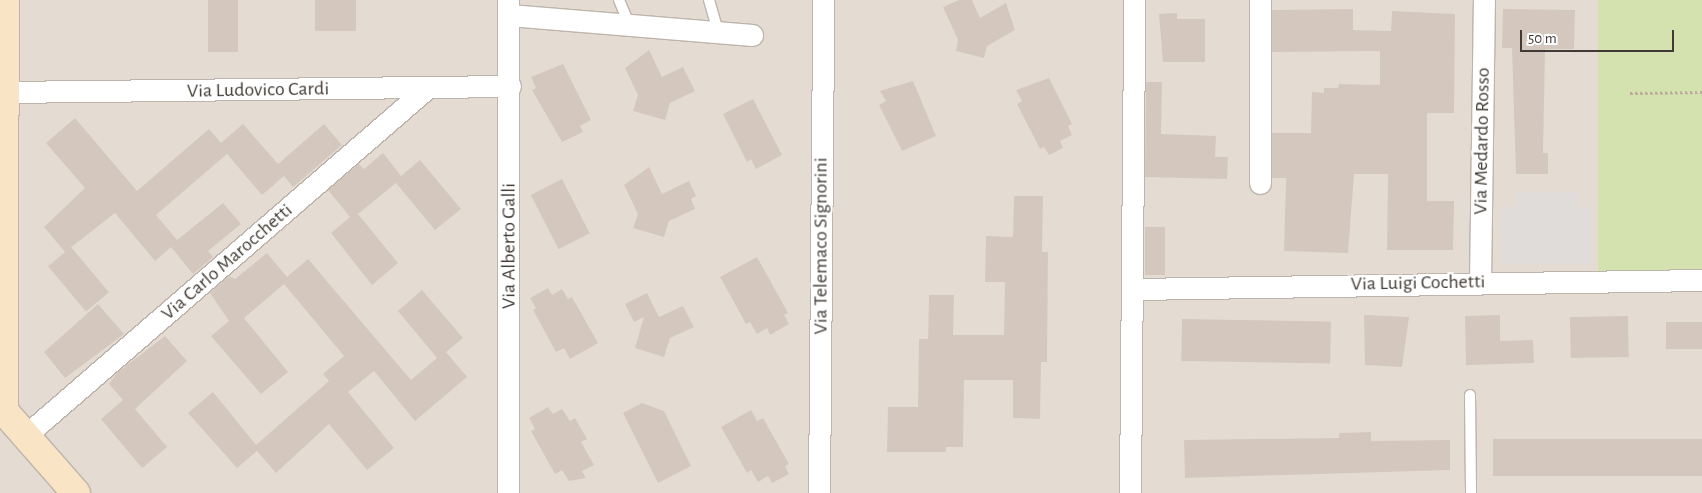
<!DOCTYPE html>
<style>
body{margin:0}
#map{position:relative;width:1702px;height:493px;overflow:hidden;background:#f1ebe5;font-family:"Alegreya Sans",sans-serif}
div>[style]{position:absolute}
.residential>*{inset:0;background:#e4dcd3;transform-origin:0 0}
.green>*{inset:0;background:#d4e2b0;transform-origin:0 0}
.parking>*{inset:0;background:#dfdcda}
.building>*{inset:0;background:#d4c8be;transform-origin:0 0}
.path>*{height:3px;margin-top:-1.5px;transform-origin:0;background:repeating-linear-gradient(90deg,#bcab9b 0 2.5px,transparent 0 5px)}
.roads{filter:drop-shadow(1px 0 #beb4ab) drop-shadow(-1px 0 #beb4ab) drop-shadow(0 1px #beb4ab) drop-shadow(0 -1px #beb4ab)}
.lane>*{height:10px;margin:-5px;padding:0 5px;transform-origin:5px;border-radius:5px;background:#fff}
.street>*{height:21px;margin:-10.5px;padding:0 10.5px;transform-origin:10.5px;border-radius:10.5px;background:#fff}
.secondary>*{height:28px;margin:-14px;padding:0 14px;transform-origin:14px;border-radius:14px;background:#fae4c6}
span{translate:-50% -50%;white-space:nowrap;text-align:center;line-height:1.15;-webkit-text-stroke:4.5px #fff;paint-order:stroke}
.street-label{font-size:20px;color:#423b35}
.scale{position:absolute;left:1520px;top:30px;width:154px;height:22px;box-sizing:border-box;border:2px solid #423b35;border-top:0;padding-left:6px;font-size:15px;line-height:18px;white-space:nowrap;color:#423b35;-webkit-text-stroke:4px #fff;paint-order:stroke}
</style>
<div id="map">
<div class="residential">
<i style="left:0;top:0;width:1702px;height:493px"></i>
</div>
<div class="green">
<i style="left:1598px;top:0;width:104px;height:271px"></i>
</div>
<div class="parking">
<i style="clip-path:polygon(1516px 192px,1578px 192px,1578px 207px,1592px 207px,1592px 264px,1501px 264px,1501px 207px,1516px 207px)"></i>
</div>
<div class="building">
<i style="left:208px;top:0;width:30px;height:52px"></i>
<i style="left:315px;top:0;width:41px;height:31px"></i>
<i style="clip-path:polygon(959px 0,972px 0,980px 18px,1006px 3px,1015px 30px,987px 46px,984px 58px,956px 51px,958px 40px,943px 7px)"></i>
<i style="clip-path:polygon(1353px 9px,1353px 30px,1391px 31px,1392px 11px,1455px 14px,1454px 113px,1427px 113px,1427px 201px,1454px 201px,1453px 250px,1387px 250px,1388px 174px,1354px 174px,1348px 253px,1284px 251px,1286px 178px,1272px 178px,1272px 133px,1311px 133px,1312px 92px,1324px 93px,1324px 88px,1338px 88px,1339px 84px,1380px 85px,1380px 51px,1272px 52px,1272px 10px)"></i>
<i style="clip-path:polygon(1503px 9px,1575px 10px,1574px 49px,1545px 49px,1543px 153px,1548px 153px,1548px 174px,1516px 174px,1512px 48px,1502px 48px)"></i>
<i style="clip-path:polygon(1177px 13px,1177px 19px,1205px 19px,1205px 62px,1163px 62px,1159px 14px)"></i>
<i style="clip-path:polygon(649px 50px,662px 77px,683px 67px,695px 91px,670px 103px,665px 120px,633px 111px,638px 95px,625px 68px)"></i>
<i style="clip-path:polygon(563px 64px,591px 120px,580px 126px,583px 132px,562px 142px,532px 90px,536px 88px,531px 77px)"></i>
<i style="clip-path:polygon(1049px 78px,1072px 124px,1068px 126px,1072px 135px,1060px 141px,1063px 148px,1049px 155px,1044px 147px,1040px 149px,1017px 104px,1022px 101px,1016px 90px)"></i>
<i style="clip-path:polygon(913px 81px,936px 136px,902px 151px,879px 105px,886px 101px,880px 91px)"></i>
<i style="clip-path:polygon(1146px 82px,1162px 82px,1161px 134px,1216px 136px,1215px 157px,1228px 157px,1227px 179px,1145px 177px)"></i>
<i style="clip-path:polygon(753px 99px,782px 155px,756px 169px,751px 159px,747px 162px,723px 114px)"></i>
<i style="clip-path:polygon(75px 118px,137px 191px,209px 129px,221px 143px,243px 124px,278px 164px,324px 124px,342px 145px,293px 187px,284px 176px,262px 195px,227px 154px,156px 215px,177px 240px,223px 203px,241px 224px,208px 251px,213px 257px,193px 274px,171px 247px,155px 261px,115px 213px,65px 252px,44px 227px,85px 188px,46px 143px)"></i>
<i style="clip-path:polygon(383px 153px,401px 176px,420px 160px,461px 209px,435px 230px,396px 183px,358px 214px,398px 263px,372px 285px,331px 233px,350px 217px,328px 190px,359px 164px,364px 169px)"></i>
<i style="clip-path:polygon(649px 167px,662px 194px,689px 181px,696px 196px,691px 199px,695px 209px,669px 221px,664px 237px,633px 228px,638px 214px,624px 185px)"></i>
<i style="left:562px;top:179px;width:61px;height:35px;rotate:63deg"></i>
<i style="clip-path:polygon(1014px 196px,1043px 196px,1042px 252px,1048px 252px,1047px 362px,1041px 362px,1040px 419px,1013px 418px,1013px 380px,964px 380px,963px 447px,946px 447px,946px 452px,887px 452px,888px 407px,918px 407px,919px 339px,928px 339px,929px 295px,954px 295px,953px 335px,1004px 335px,1005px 282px,985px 282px,986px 236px,1013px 237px)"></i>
<i style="left:1145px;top:227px;width:20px;height:48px"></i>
<i style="left:71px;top:247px;width:59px;height:30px;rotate:50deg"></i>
<i style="clip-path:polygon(267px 253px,287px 277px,308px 259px,411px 380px,437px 358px,398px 311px,422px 290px,463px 338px,446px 352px,467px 377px,415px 421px,374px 371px,348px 392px,394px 448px,367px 470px,329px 424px,276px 473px,257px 451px,237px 468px,188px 413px,213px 392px,256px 445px,329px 381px,323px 374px,344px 356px,284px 284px,244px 318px,288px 372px,261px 394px,211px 336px,229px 321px,210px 293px,229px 276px,235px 279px)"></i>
<i style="clip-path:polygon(757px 257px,788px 313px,784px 315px,789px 324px,770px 335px,767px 328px,757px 334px,750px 322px,746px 324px,720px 277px)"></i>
<i style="clip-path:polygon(548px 288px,552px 295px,562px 289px,568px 299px,572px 297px,598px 343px,570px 359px,564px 348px,556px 352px,533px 310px,536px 308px,530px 298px)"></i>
<i style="clip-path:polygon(647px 293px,659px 317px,683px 306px,694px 327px,670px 338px,664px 357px,635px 348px,644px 317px,634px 322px,625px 304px)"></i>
<i style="clip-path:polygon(98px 304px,124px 334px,65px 378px,44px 352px)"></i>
<i style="clip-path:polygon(1364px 315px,1409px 317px,1402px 367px,1365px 365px)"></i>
<i style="clip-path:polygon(1500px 315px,1500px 341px,1533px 340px,1534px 363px,1466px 365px,1465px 316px)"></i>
<i style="left:1628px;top:316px;width:41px;height:58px;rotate:89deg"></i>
<i style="left:1182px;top:319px;width:149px;height:42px;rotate:1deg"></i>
<i style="left:1702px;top:322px;width:27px;height:36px;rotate:90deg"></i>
<i style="clip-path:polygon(165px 336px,187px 361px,135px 409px,167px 447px,142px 468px,101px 419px,123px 400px,109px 384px,117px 373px)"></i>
<i style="clip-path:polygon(642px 403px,664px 411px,691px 466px,658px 483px,623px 413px)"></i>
<i style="clip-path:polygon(548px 407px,553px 414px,562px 409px,570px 421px,575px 418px,587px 439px,581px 442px,594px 465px,582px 471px,586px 478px,569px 481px,562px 470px,555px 474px,531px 431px,535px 429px,529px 418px)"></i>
<i style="clip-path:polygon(751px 410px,757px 421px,763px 418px,789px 464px,785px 466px,789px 474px,772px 483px,768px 476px,758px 482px,751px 470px,747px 473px,721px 427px)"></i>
<i style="clip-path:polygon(1371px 432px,1371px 441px,1450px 440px,1450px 470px,1185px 478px,1184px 440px,1339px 438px,1339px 433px)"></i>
<i style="left:1702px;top:439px;width:37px;height:209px;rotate:90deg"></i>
</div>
<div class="path">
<i style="left:1630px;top:93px;width:72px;rotate:-0.8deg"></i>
</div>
<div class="roads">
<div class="lane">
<i style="left:619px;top:0;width:26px;rotate:67deg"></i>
<i style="left:709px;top:0;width:33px;rotate:74deg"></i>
<i style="left:1470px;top:395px;width:98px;rotate:89.4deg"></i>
</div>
<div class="street">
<i style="left:1260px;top:0;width:183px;rotate:90deg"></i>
<i style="left:509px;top:15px;width:244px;rotate:4.7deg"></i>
<i style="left:5px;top:92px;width:505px;rotate:-0.68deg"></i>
<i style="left:1480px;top:282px;width:282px;rotate:-89.2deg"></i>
<i style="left:1135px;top:289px;width:567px;rotate:-0.91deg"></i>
<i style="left:26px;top:435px;width:530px;rotate:-40.87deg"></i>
<i style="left:508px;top:493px;width:493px;rotate:-90deg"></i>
<i style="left:819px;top:493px;width:493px;rotate:-89.5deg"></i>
<i style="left:1130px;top:493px;width:493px;rotate:-89.5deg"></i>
</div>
<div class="secondary">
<i style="left:4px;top:411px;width:411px;rotate:-89.9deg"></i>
<i style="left:4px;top:411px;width:109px;rotate:48.7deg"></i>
</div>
</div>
<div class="street-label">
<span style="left:258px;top:90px;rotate:-1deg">Via Ludovico Cardi</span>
<span style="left:1482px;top:141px;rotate:-89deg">Via Medardo Rosso</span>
<span style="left:509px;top:246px;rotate:-90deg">Via Alberto Galli</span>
<span style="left:821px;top:246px;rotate:-90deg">Via Telemaco Signorini</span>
<span style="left:227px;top:262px;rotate:-41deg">Via Carlo Marocchetti</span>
<span style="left:1418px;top:283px;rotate:-1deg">Via Luigi Cochetti</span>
</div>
<div class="scale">50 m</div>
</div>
